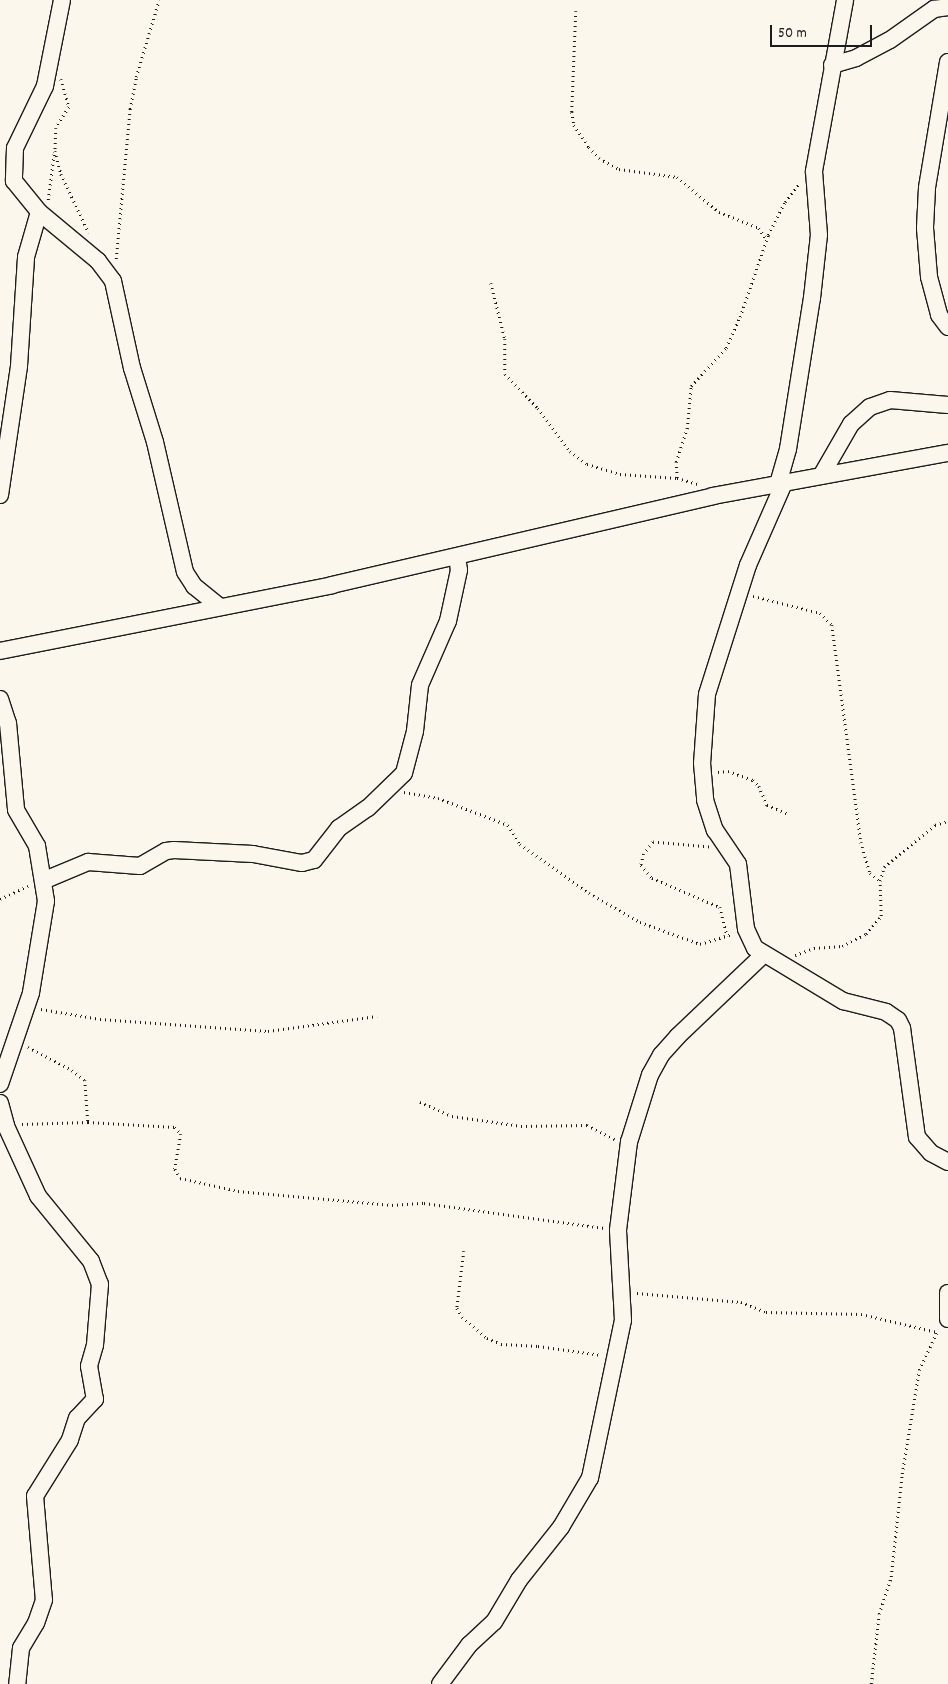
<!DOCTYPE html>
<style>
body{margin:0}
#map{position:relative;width:948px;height:1684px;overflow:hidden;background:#fbf7ec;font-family:Dekko,sans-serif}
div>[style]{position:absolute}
.path>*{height:2.5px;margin-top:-1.25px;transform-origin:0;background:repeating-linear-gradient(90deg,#1c1c1c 0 1px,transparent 0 5px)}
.roads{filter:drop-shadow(1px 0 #1c1c1c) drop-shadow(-1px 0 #1c1c1c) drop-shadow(0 1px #1c1c1c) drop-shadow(0 -1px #1c1c1c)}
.street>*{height:16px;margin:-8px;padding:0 8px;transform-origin:8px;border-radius:8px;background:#fbf7ec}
span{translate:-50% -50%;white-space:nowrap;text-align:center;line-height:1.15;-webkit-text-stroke:4.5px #fbf7ec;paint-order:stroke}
.scale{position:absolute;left:770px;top:25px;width:102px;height:22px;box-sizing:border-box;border:2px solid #1c1c1c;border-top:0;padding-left:6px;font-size:15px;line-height:18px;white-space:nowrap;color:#1c1c1c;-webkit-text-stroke:4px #fbf7ec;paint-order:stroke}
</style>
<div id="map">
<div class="path">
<i style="left:576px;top:11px;width:101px;rotate:92.3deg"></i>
<i style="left:572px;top:112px;width:13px;rotate:81deg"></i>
<i style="left:574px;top:125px;width:27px;rotate:56deg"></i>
<i style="left:589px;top:147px;width:15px;rotate:48deg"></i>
<i style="left:599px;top:158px;width:23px;rotate:29deg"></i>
<i style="left:619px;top:169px;width:59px;rotate:7.9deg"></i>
<i style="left:677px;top:177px;width:55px;rotate:39.8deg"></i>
<i style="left:719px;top:212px;width:43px;rotate:21.8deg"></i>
<i style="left:759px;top:228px;width:13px;rotate:58deg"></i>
<i style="left:61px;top:79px;width:29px;rotate:74deg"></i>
<i style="left:69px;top:107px;width:25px;rotate:122deg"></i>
<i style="left:56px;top:128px;width:23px;rotate:92deg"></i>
<i style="left:55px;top:151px;width:24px;rotate:75deg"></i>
<i style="left:61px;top:174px;width:65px;rotate:64.6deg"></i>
<i style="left:48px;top:200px;width:47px;rotate:-82.7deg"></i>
<i style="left:116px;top:259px;width:151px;rotate:-84.7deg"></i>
<i style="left:130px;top:109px;width:33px;rotate:-79deg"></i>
<i style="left:136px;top:77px;width:80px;rotate:-73.4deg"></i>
<i style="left:491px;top:283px;width:58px;rotate:76deg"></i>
<i style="left:505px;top:339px;width:35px;rotate:90deg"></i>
<i style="left:505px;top:374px;width:47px;rotate:45.9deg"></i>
<i style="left:538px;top:408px;width:54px;rotate:53.3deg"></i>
<i style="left:570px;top:451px;width:21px;rotate:37deg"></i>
<i style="left:587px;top:464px;width:34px;rotate:17deg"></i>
<i style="left:620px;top:474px;width:57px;rotate:4deg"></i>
<i style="left:677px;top:478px;width:22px;rotate:16deg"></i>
<i style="left:677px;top:478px;width:16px;rotate:-94deg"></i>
<i style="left:676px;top:462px;width:35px;rotate:-72deg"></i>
<i style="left:687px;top:429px;width:43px;rotate:-84.7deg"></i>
<i style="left:691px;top:386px;width:52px;rotate:-47.4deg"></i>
<i style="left:726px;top:348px;width:34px;rotate:-66deg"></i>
<i style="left:740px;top:317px;width:87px;rotate:-71.1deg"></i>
<i style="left:768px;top:235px;width:37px;rotate:-63deg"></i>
<i style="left:785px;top:202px;width:24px;rotate:-52deg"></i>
<i style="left:753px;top:596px;width:69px;rotate:14.2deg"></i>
<i style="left:820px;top:613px;width:17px;rotate:45deg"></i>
<i style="left:832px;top:625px;width:219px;rotate:82.4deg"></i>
<i style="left:861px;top:842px;width:32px;rotate:74deg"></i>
<i style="left:870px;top:873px;width:13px;rotate:39deg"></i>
<i style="left:718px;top:772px;width:10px;rotate:-6deg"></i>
<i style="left:728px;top:771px;width:27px;rotate:20deg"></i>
<i style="left:753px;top:780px;width:8px;rotate:45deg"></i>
<i style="left:759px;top:786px;width:21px;rotate:67deg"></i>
<i style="left:767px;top:805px;width:23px;rotate:23deg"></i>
<i style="left:404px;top:792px;width:35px;rotate:10deg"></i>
<i style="left:438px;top:798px;width:75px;rotate:21.1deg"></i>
<i style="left:508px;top:825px;width:22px;rotate:58deg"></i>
<i style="left:520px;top:844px;width:85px;rotate:35.4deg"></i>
<i style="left:589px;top:893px;width:59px;rotate:29.6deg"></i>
<i style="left:640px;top:922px;width:64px;rotate:20.1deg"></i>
<i style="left:700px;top:944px;width:34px;rotate:-17deg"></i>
<i style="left:709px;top:847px;width:56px;rotate:-174.9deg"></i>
<i style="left:653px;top:842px;width:15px;rotate:127deg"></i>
<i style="left:644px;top:854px;width:11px;rotate:105deg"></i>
<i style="left:641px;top:865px;width:17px;rotate:50deg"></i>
<i style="left:652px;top:878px;width:74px;rotate:23.1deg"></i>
<i style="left:720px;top:907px;width:30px;rotate:76deg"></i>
<i style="left:0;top:899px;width:31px;rotate:-25deg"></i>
<i style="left:795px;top:955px;width:20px;rotate:-20deg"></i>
<i style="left:814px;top:948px;width:28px;rotate:-4deg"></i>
<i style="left:842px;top:946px;width:27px;rotate:-27deg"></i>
<i style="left:866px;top:934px;width:23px;rotate:-50deg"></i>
<i style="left:881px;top:916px;width:35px;rotate:-92deg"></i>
<i style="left:880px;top:881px;width:15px;rotate:-74deg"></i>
<i style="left:884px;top:867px;width:66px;rotate:-39.5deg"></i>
<i style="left:935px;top:825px;width:14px;rotate:-17deg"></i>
<i style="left:41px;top:1009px;width:60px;rotate:9.6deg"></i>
<i style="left:100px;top:1019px;width:168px;rotate:4.1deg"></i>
<i style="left:268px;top:1031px;width:110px;rotate:-7.8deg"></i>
<i style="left:28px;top:1047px;width:50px;rotate:27.6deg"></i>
<i style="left:72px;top:1070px;width:16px;rotate:38deg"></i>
<i style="left:85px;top:1080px;width:42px;rotate:85.9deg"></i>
<i style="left:420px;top:1102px;width:35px;rotate:24deg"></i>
<i style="left:452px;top:1116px;width:70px;rotate:8.2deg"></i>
<i style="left:521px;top:1126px;width:66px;rotate:-0.9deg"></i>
<i style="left:587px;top:1125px;width:31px;rotate:27deg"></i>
<i style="left:22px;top:1124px;width:66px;rotate:-1.7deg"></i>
<i style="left:88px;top:1122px;width:87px;rotate:3.3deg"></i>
<i style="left:175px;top:1127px;width:9px;rotate:49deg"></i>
<i style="left:181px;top:1134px;width:36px;rotate:100deg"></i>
<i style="left:175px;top:1169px;width:10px;rotate:61deg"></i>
<i style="left:180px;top:1178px;width:59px;rotate:12.6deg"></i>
<i style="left:238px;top:1191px;width:155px;rotate:5.2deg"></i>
<i style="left:392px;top:1205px;width:32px;rotate:-4deg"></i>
<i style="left:424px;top:1203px;width:182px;rotate:7.9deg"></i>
<i style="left:464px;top:1251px;width:57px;rotate:97deg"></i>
<i style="left:457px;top:1308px;width:10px;rotate:61deg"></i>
<i style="left:462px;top:1317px;width:33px;rotate:40deg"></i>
<i style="left:487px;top:1338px;width:15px;rotate:23deg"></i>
<i style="left:501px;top:1344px;width:37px;rotate:3deg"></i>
<i style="left:538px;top:1346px;width:64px;rotate:8.1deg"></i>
<i style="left:637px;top:1293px;width:104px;rotate:4.9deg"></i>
<i style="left:741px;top:1302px;width:27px;rotate:22deg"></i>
<i style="left:766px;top:1312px;width:95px;rotate:1.2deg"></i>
<i style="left:861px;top:1314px;width:78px;rotate:13.3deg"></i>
<i style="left:871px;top:1684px;width:70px;rotate:-83.5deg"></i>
<i style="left:879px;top:1614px;width:39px;rotate:-72deg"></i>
<i style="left:891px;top:1577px;width:104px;rotate:-83.9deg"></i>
<i style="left:902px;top:1474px;width:105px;rotate:-80.7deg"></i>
<i style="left:919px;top:1370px;width:42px;rotate:-64.7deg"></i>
</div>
<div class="roads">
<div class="street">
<i style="left:62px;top:0;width:88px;rotate:101.2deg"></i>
<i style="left:45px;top:86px;width:69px;rotate:115.8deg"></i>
<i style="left:15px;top:148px;width:33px;rotate:92deg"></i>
<i style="left:14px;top:181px;width:40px;rotate:51deg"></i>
<i style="left:39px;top:212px;width:77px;rotate:39.7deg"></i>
<i style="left:98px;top:261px;width:25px;rotate:53deg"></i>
<i style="left:113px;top:281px;width:89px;rotate:77.7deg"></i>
<i style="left:132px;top:368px;width:77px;rotate:72.7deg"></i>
<i style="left:155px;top:442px;width:133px;rotate:77deg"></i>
<i style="left:185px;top:572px;width:17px;rotate:57deg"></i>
<i style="left:194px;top:586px;width:33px;rotate:39deg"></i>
<i style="left:948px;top:62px;width:128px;rotate:99.5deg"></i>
<i style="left:927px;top:188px;width:40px;rotate:92.9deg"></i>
<i style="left:925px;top:228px;width:49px;rotate:85.3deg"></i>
<i style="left:929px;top:277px;width:39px;rotate:75deg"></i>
<i style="left:939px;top:315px;width:15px;rotate:53deg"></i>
<i style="left:832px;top:65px;width:25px;rotate:-16deg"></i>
<i style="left:856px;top:58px;width:38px;rotate:-28deg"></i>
<i style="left:890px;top:40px;width:54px;rotate:-35.2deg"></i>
<i style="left:934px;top:9px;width:14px;rotate:-8deg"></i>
<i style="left:821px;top:476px;width:60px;rotate:-60deg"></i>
<i style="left:851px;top:424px;width:25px;rotate:-42deg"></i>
<i style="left:870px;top:407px;width:21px;rotate:-19deg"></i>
<i style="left:890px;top:400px;width:58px;rotate:4.9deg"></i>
<i style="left:784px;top:483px;width:90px;rotate:113.7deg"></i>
<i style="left:748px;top:565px;width:135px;rotate:107.6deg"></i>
<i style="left:707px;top:694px;width:69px;rotate:94.1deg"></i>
<i style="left:702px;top:763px;width:37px;rotate:85deg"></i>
<i style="left:705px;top:800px;width:32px;rotate:72deg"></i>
<i style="left:715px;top:830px;width:41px;rotate:55.9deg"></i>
<i style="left:738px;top:864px;width:65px;rotate:83deg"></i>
<i style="left:746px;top:929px;width:21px;rotate:65deg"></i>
<i style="left:755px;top:948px;width:103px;rotate:31.1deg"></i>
<i style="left:843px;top:1001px;width:44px;rotate:14.3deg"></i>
<i style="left:886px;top:1012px;width:14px;rotate:34deg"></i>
<i style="left:898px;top:1020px;width:9px;rotate:63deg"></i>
<i style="left:902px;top:1028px;width:110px;rotate:82.2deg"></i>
<i style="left:917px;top:1137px;width:21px;rotate:49deg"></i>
<i style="left:931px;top:1153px;width:19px;rotate:28deg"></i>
<i style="left:778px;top:484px;width:36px;rotate:-74deg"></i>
<i style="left:788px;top:449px;width:153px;rotate:-81deg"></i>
<i style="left:812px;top:298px;width:63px;rotate:-83.7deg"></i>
<i style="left:819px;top:235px;width:64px;rotate:-94.5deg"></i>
<i style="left:814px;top:171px;width:174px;rotate:-79.7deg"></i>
<i style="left:0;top:495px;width:130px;rotate:-81.6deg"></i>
<i style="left:19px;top:366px;width:109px;rotate:-86.3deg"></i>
<i style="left:26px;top:257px;width:47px;rotate:-73.9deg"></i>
<i style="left:0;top:651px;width:338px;rotate:-11.2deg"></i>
<i style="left:332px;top:585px;width:391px;rotate:-13.1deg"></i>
<i style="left:713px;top:496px;width:239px;rotate:-10.4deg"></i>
<i style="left:0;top:699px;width:25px;rotate:72deg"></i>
<i style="left:8px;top:723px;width:87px;rotate:84.7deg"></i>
<i style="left:16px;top:810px;width:42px;rotate:59.7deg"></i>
<i style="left:37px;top:846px;width:56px;rotate:80.7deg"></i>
<i style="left:46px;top:901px;width:93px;rotate:99.3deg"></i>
<i style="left:31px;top:993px;width:96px;rotate:108.8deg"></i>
<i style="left:45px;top:880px;width:47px;rotate:-22.7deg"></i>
<i style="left:88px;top:862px;width:52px;rotate:4.4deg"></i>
<i style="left:140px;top:866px;width:30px;rotate:-30deg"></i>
<i style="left:166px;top:851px;width:8px;rotate:-7deg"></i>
<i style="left:174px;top:850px;width:79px;rotate:2.9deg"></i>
<i style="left:253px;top:854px;width:50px;rotate:10.4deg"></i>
<i style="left:302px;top:863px;width:12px;rotate:-14deg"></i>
<i style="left:314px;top:860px;width:41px;rotate:-52deg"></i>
<i style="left:339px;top:828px;width:35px;rotate:-35deg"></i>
<i style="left:368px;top:808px;width:50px;rotate:-44.2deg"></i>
<i style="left:404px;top:773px;width:43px;rotate:-75.3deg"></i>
<i style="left:415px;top:731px;width:46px;rotate:-83.8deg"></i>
<i style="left:420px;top:685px;width:70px;rotate:-66.4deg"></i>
<i style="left:448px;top:621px;width:52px;rotate:-77.8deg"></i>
<i style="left:459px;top:570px;width:12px;rotate:-99deg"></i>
<i style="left:0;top:1103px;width:24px;rotate:75deg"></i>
<i style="left:6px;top:1126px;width:77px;rotate:65.4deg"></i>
<i style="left:38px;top:1196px;width:84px;rotate:50.8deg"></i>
<i style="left:91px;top:1261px;width:25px;rotate:69deg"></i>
<i style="left:100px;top:1284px;width:61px;rotate:94.7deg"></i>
<i style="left:95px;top:1345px;width:22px;rotate:106deg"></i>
<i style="left:89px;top:1366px;width:34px;rotate:80deg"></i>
<i style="left:95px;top:1399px;width:26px;rotate:133deg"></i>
<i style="left:77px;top:1418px;width:23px;rotate:108deg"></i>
<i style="left:70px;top:1440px;width:66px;rotate:122deg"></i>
<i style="left:35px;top:1496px;width:104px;rotate:85.1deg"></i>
<i style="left:44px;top:1600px;width:24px;rotate:109deg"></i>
<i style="left:36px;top:1623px;width:29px;rotate:121deg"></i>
<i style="left:21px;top:1648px;width:36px;rotate:96deg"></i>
<i style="left:948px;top:1293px;width:26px;rotate:90deg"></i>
<i style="left:440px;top:1684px;width:49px;rotate:-53.4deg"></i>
<i style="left:469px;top:1645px;width:34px;rotate:-43deg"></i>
<i style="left:494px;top:1622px;width:49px;rotate:-59.2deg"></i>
<i style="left:519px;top:1580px;width:68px;rotate:-51.6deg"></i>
<i style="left:561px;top:1527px;width:57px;rotate:-59.4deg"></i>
<i style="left:590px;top:1478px;width:161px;rotate:-78.2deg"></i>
<i style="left:623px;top:1320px;width:90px;rotate:-93.2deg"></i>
<i style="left:618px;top:1230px;width:89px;rotate:-82.9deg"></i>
<i style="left:629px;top:1142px;width:70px;rotate:-72.6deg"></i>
<i style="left:650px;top:1075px;width:23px;rotate:-61deg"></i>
<i style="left:661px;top:1055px;width:25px;rotate:-48deg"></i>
<i style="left:678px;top:1036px;width:117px;rotate:-43.6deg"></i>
</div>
</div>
<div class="scale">50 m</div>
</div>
